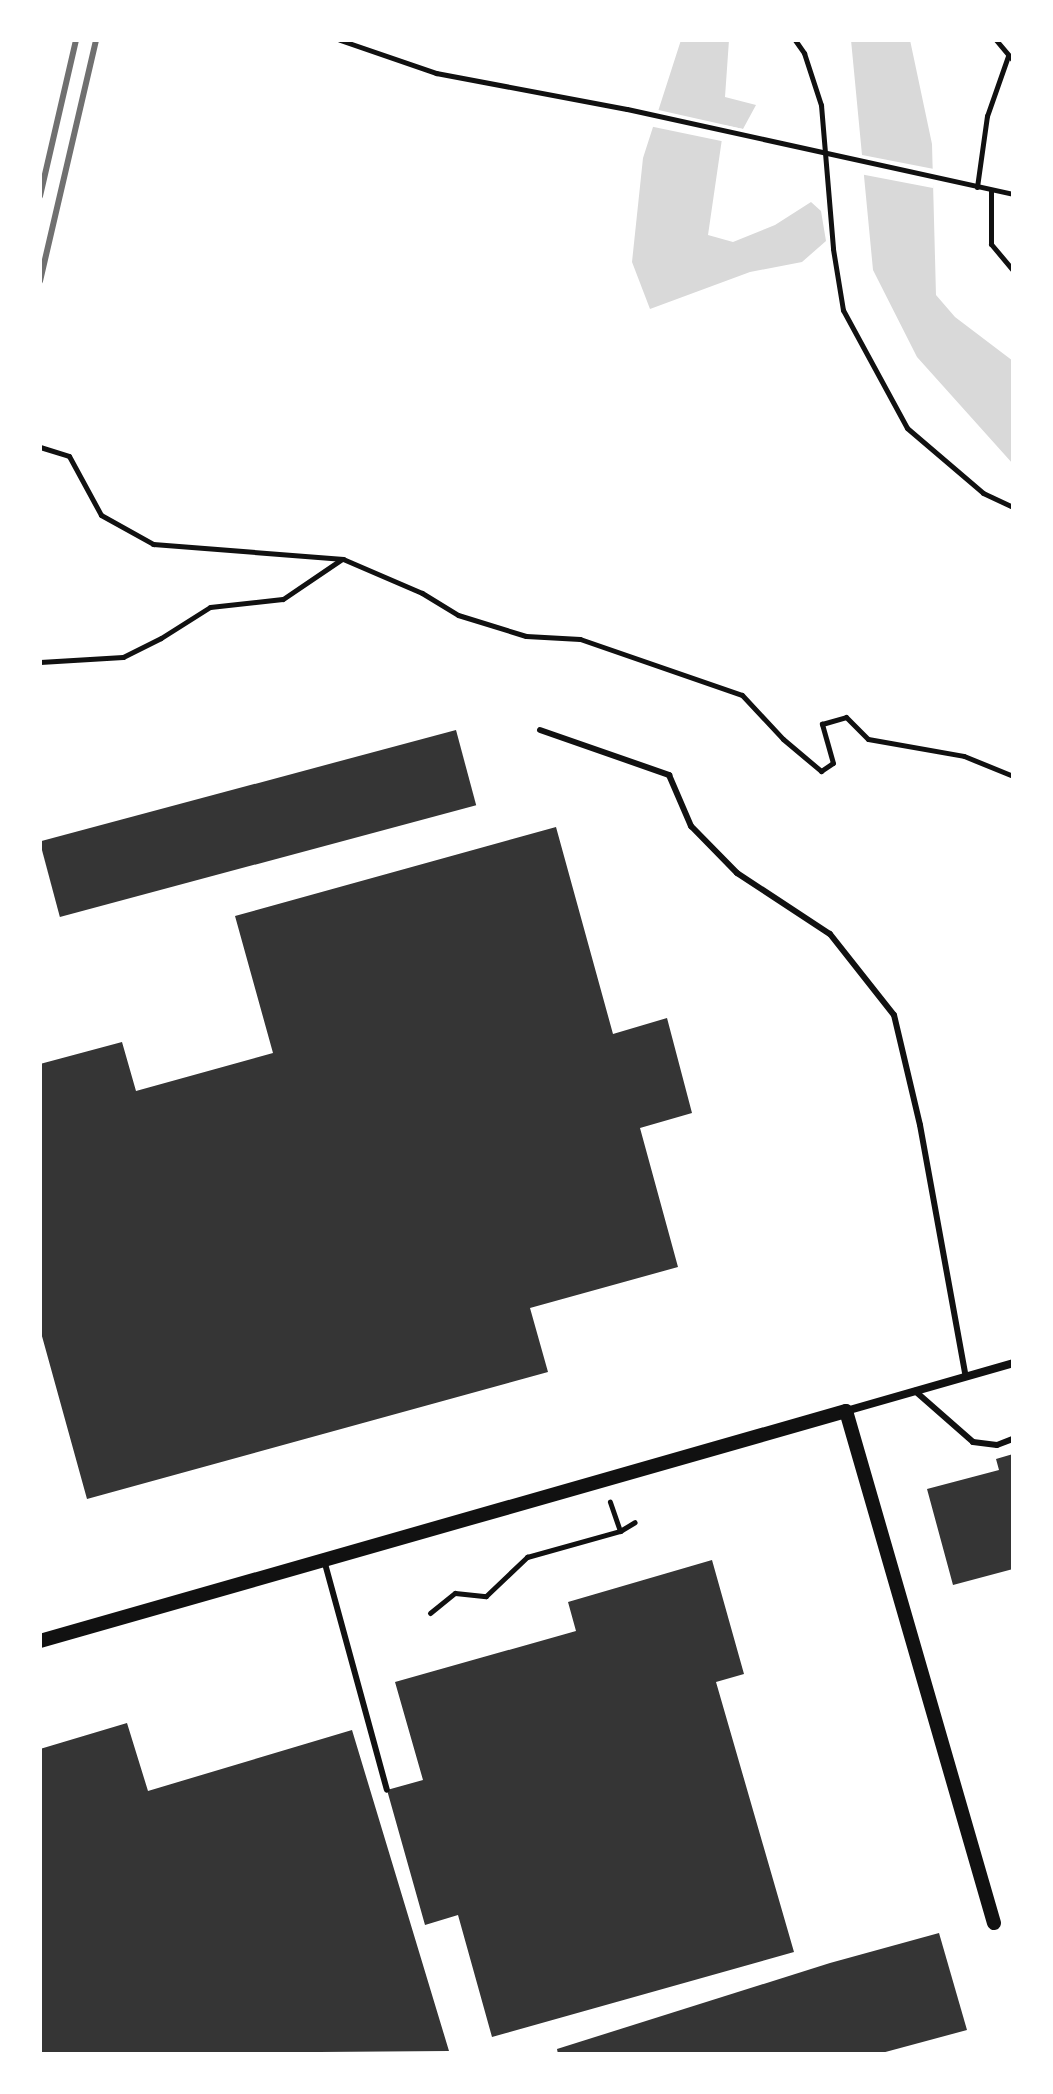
<!DOCTYPE html>
<style>
body{margin:0}
#map{position:relative;width:1053px;height:2094px;overflow:hidden;background:#fff;font-family:Cabin,sans-serif}
div>[style]{position:absolute}
.water>*{inset:0;background:#d9d9d9}
.pier>*{inset:0;background:#fff;transform-origin:0 0}
.building>*{inset:0;background:#353535;transform-origin:0 0}
.path>*{height:5px;margin:-2.5px;padding:0 2.5px;transform-origin:2.5px;border-radius:2.5px;background:#111}
.service>*{height:6px;margin:-3px;padding:0 3px;transform-origin:3px;border-radius:3px;background:#111}
.minor>*{height:8px;margin:-4px;padding:0 4px;transform-origin:4px;border-radius:4px;background:#111}
.tertiary>*{height:14px;margin:-7px;padding:0 7px;transform-origin:7px;border-radius:7px;background:#111}
.rail>*{height:6px;margin:-3px;padding:0 3px;transform-origin:3px;border-radius:3px;background:#707070}
span{translate:-50% -50%;white-space:nowrap;text-align:center;line-height:1.15;-webkit-text-stroke:6px #fff;paint-order:stroke}
.frame{position:absolute;inset:0;border:42px solid #fff;pointer-events:none}
</style>
<div id="map">
<div class="water">
<i style="clip-path:polygon(681px 40px,729px 40px,725px 97px,756px 105px,743px 129px,724px 125px,708px 235px,733px 242px,775px 225px,811px 202px,821px 211px,826px 241px,802px 262px,750px 272px,650px 309px,632px 262px,643px 158px)"></i>
<i style="clip-path:polygon(851px 40px,910px 40px,932px 144px,936px 295px,955px 317px,1013px 361px,1013px 464px,917px 357px,873px 270px)"></i>
</div>
<div class="pier">
<i style="clip-path:polygon(654px 109px,743px 129px,742px 133px,728px 130px,726px 142px,649px 126px)"></i>
<i style="left:857px;top:154px;width:81px;height:19px;rotate:11deg"></i>
</div>
<div class="building">
<i style="left:456px;top:730px;width:78px;height:431px;rotate:75deg"></i>
<i style="clip-path:polygon(556px 827px,613px 1034px,667px 1018px,692px 1113px,640px 1128px,678px 1267px,530px 1308px,548px 1372px,87px 1499px,40px 1329px,40px 1064px,122px 1042px,136px 1091px,273px 1053px,235px 916px)"></i>
<i style="clip-path:polygon(1013px 1454px,1013px 1569px,953px 1585px,927px 1489px,999px 1470px,996px 1459px)"></i>
<i style="clip-path:polygon(712px 1560px,744px 1674px,716px 1682px,794px 1952px,492px 2037px,458px 1915px,425px 1925px,387px 1790px,423px 1780px,395px 1682px,576px 1631px,568px 1602px)"></i>
<i style="clip-path:polygon(127px 1723px,148px 1791px,352px 1730px,449px 2051px,40px 2054px,40px 1749px)"></i>
<i style="clip-path:polygon(939px 1933px,967px 2030px,878px 2054px,558px 2054px,557px 2049px,830px 1963px)"></i>
</div>
<div class="path">
<i style="left:340px;top:40px;width:102px;rotate:19deg"></i>
<i style="left:436px;top:73px;width:194px;rotate:10.7deg"></i>
<i style="left:627px;top:109px;width:395px;rotate:12.4deg"></i>
<i style="left:795px;top:40px;width:16px;rotate:55deg"></i>
<i style="left:804px;top:53px;width:55px;rotate:71.9deg"></i>
<i style="left:821px;top:105px;width:144px;rotate:85.2deg"></i>
<i style="left:833px;top:249px;width:62px;rotate:80.7deg"></i>
<i style="left:843px;top:310px;width:134px;rotate:61.5deg"></i>
<i style="left:907px;top:428px;width:100px;rotate:40.5deg"></i>
<i style="left:983px;top:493px;width:33px;rotate:25deg"></i>
<i style="left:996px;top:40px;width:26px;rotate:50deg"></i>
<i style="left:977px;top:187px;width:72px;rotate:-82deg"></i>
<i style="left:987px;top:116px;width:64px;rotate:-70.7deg"></i>
<i style="left:991px;top:190px;width:54px;rotate:90deg"></i>
<i style="left:991px;top:244px;width:34px;rotate:50deg"></i>
<i style="left:40px;top:447px;width:30px;rotate:17deg"></i>
<i style="left:69px;top:456px;width:67px;rotate:61.5deg"></i>
<i style="left:101px;top:515px;width:60px;rotate:29.1deg"></i>
<i style="left:153px;top:544px;width:191px;rotate:4.5deg"></i>
<i style="left:343px;top:559px;width:86px;rotate:23.3deg"></i>
<i style="left:422px;top:593px;width:42px;rotate:31.4deg"></i>
<i style="left:458px;top:615px;width:71px;rotate:17.2deg"></i>
<i style="left:526px;top:636px;width:54px;rotate:3.2deg"></i>
<i style="left:580px;top:639px;width:171px;rotate:19.1deg"></i>
<i style="left:742px;top:695px;width:60px;rotate:47deg"></i>
<i style="left:783px;top:739px;width:50px;rotate:40.1deg"></i>
<i style="left:821px;top:771px;width:14px;rotate:-34deg"></i>
<i style="left:833px;top:763px;width:41px;rotate:-105.8deg"></i>
<i style="left:822px;top:724px;width:25px;rotate:-16deg"></i>
<i style="left:846px;top:717px;width:31px;rotate:45deg"></i>
<i style="left:868px;top:739px;width:97px;rotate:10deg"></i>
<i style="left:964px;top:756px;width:53px;rotate:22.2deg"></i>
<i style="left:40px;top:662px;width:83px;rotate:-3.4deg"></i>
<i style="left:123px;top:657px;width:42px;rotate:-26.6deg"></i>
<i style="left:161px;top:638px;width:58px;rotate:-32.3deg"></i>
<i style="left:210px;top:607px;width:73px;rotate:-6.3deg"></i>
<i style="left:283px;top:599px;width:71px;rotate:-34.1deg"></i>
<i style="left:620px;top:1531px;width:17px;rotate:-31deg"></i>
<i style="left:430px;top:1613px;width:32px;rotate:-39deg"></i>
<i style="left:455px;top:1593px;width:31px;rotate:6deg"></i>
<i style="left:486px;top:1596px;width:57px;rotate:-43.6deg"></i>
<i style="left:527px;top:1557px;width:97px;rotate:-15.6deg"></i>
<i style="left:620px;top:1531px;width:31px;rotate:-109deg"></i>
</div>
<div class="service">
<i style="left:540px;top:730px;width:137px;rotate:19.2deg"></i>
<i style="left:669px;top:775px;width:56px;rotate:66.7deg"></i>
<i style="left:691px;top:826px;width:66px;rotate:45.6deg"></i>
<i style="left:737px;top:873px;width:111px;rotate:33.3deg"></i>
<i style="left:830px;top:934px;width:103px;rotate:51.7deg"></i>
<i style="left:894px;top:1015px;width:113px;rotate:76.7deg"></i>
<i style="left:920px;top:1125px;width:256px;rotate:79.7deg"></i>
<i style="left:915px;top:1391px;width:77px;rotate:41.3deg"></i>
<i style="left:973px;top:1442px;width:24px;rotate:7deg"></i>
<i style="left:997px;top:1445px;width:17px;rotate:-21deg"></i>
<i style="left:324px;top:1560px;width:238px;rotate:74.7deg"></i>
</div>
<div class="minor">
<i style="left:846px;top:1411px;width:174px;rotate:-16deg"></i>
</div>
<div class="tertiary">
<i style="left:40px;top:1641px;width:838px;rotate:-15.93deg"></i>
<i style="left:846px;top:1411px;width:533px;rotate:73.88deg"></i>
</div>
<div class="rail">
<i style="left:40px;top:196px;width:160px;rotate:-77deg"></i>
<i style="left:40px;top:281px;width:247px;rotate:-76.9deg"></i>
</div>
<div class="frame"></div>
</div>
